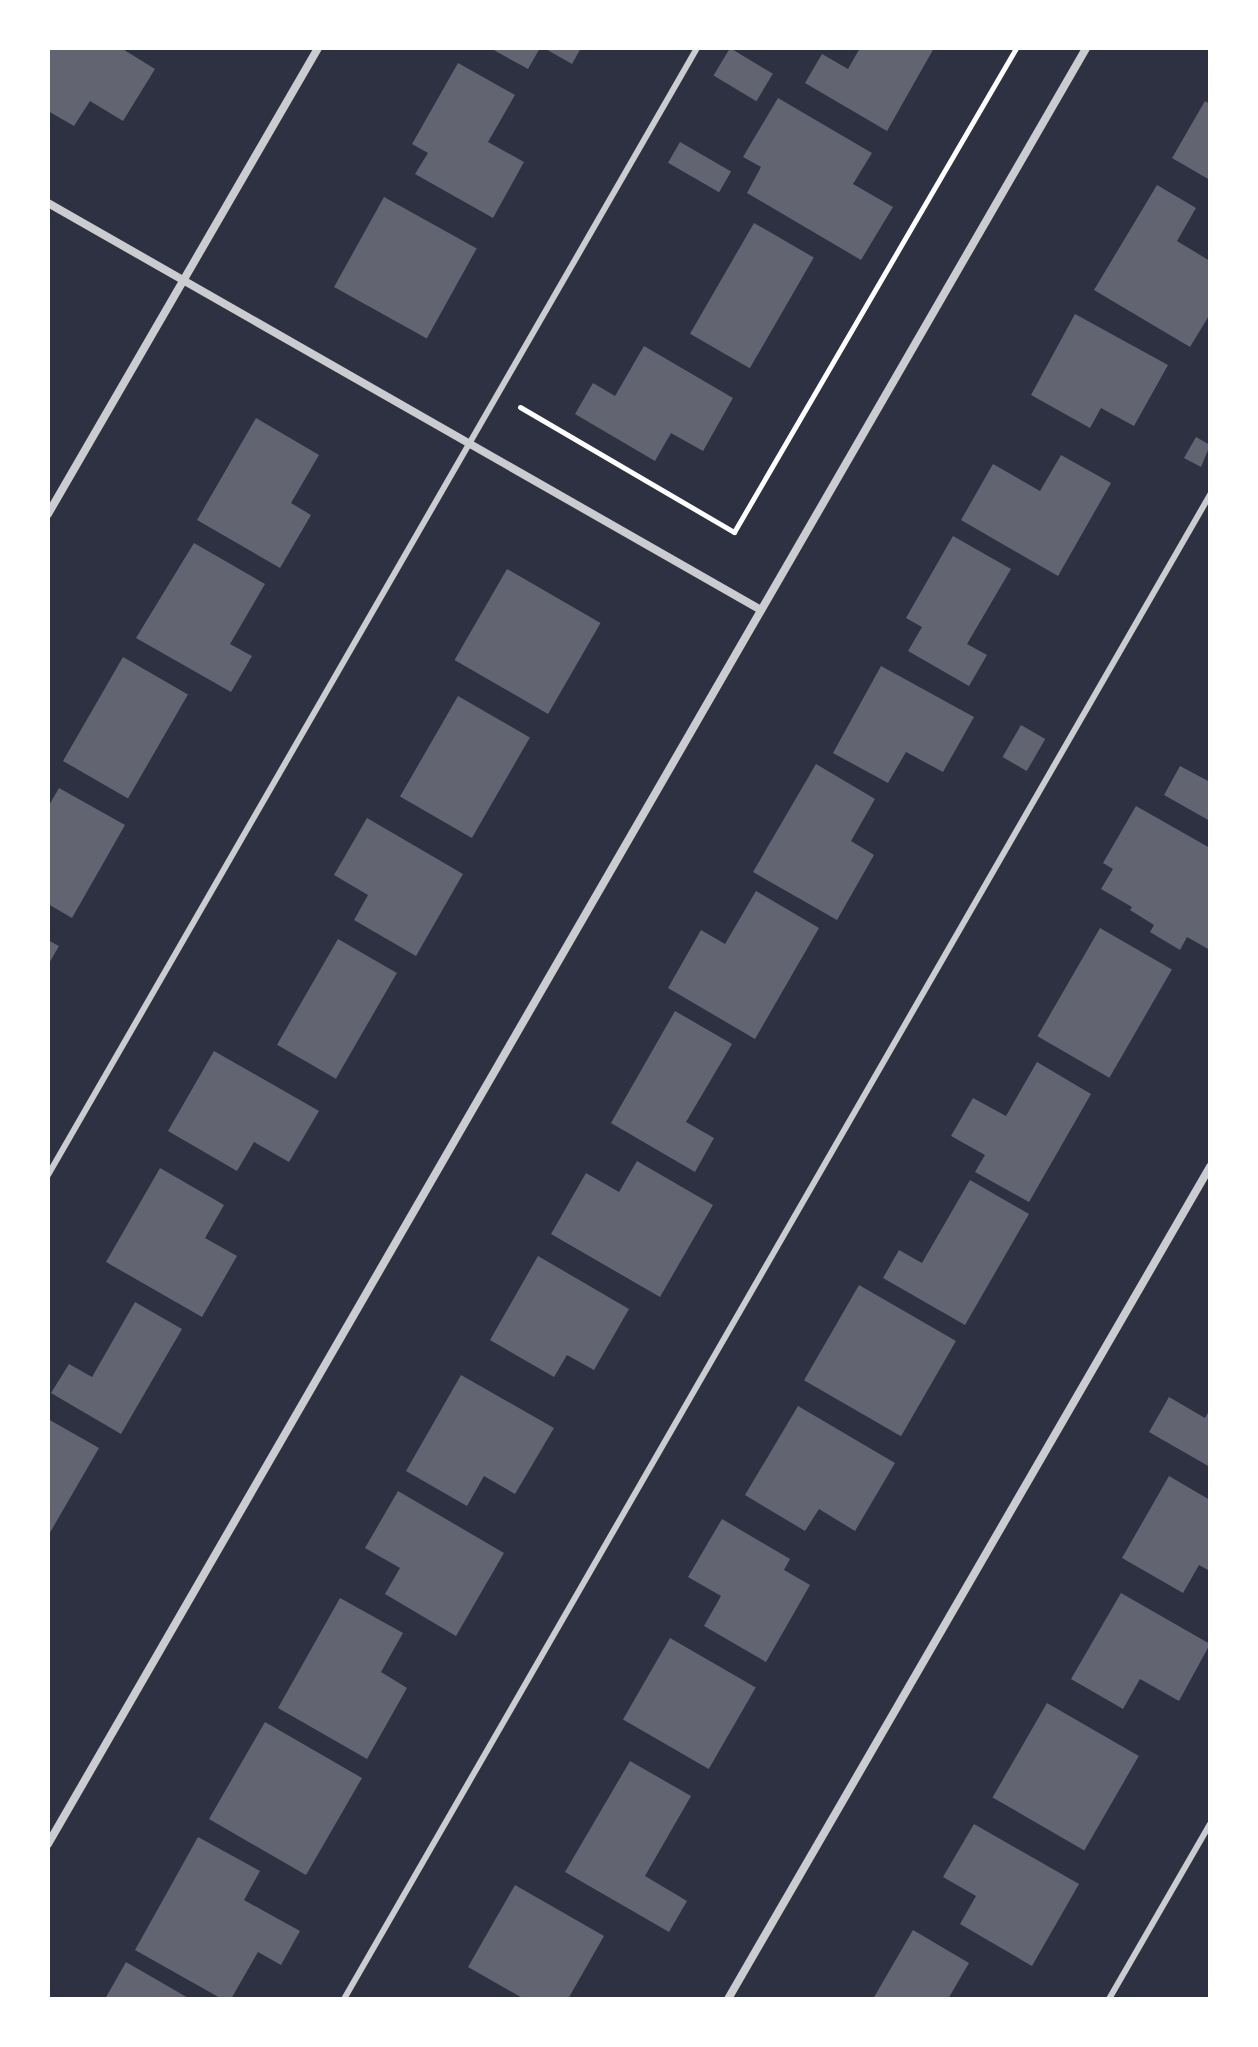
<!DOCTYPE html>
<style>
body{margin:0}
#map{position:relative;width:1258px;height:2047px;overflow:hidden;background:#2d3142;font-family:"Zilla Slab",serif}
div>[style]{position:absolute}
.building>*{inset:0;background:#626471;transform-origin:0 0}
.path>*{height:5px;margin:-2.5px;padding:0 2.5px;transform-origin:2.5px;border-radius:2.5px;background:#fff}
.service>*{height:6px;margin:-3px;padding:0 3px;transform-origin:3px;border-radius:3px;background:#caccd0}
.minor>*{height:8px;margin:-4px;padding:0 4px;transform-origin:4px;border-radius:4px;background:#caccd0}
span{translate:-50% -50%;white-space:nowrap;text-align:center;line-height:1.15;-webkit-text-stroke:8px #fff;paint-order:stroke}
.frame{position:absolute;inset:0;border:50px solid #fff;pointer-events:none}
</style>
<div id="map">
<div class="building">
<i style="clip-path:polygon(48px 48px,121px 48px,155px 69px,123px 121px,90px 101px,74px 126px,48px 111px)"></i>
<i style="clip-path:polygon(490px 48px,540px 48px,528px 69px)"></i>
<i style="clip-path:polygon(544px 48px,581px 48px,572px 64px)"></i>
<i style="left:730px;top:48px;width:50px;height:32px;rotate:31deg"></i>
<i style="clip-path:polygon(860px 48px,934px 48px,887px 131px,805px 83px,822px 54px,848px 69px)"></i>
<i style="clip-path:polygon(458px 63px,515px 95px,488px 142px,524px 162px,493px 218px,415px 174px,428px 153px,412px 144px)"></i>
<i style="clip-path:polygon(778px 98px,872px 153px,853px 184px,893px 207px,861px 260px,747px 193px,761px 167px,743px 157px)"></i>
<i style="clip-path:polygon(1205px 101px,1210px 104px,1210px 180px,1172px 158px)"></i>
<i style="left:680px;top:142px;width:59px;height:24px;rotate:30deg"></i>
<i style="clip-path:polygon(1157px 185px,1196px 208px,1177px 241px,1210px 261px,1210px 314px,1190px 347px,1094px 290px)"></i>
<i style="left:384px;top:197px;width:106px;height:103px;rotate:29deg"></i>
<i style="left:754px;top:223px;width:69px;height:128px;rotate:30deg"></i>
<i style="clip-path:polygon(1075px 314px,1168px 365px,1134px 426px,1101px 408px,1090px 428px,1031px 395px)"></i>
<i style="clip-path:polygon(644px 346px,733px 398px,703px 451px,671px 433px,655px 461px,575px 414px,593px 383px,615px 396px)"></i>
<i style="clip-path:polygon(256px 418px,319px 455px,291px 503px,311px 515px,280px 568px,197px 520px)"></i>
<i style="clip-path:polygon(1196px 437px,1210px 445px,1201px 467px,1184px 458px)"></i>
<i style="clip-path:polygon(1061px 455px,1111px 483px,1058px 576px,961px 520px,993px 464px,1040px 491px)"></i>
<i style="clip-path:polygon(953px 536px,1011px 569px,967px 644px,987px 655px,969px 686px,908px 651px,922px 627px,906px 618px)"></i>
<i style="clip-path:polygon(194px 543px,265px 584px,230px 644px,252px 656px,231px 692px,136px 638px)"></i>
<i style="left:507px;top:569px;width:108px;height:105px;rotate:30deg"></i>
<i style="left:123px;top:657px;width:75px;height:120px;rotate:30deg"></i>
<i style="clip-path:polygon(881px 666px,974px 717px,943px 772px,906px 752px,888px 783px,833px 753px)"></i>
<i style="left:458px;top:696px;width:83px;height:116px;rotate:30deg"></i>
<i style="left:1021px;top:725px;width:28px;height:37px;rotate:30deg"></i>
<i style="clip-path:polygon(816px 764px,875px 799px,851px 841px,874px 855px,837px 920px,753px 872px)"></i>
<i style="clip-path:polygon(1180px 766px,1210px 782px,1210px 821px,1164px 795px)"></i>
<i style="clip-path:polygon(59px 788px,125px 825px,72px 918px,48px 904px,48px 807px)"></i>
<i style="clip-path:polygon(1136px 806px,1210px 848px,1210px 950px,1187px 937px,1180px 950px,1150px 932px,1154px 925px,1130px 910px,1132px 907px,1101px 889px,1113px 869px,1103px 863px)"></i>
<i style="clip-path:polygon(367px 818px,463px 874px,416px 956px,354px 920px,368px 895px,334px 875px)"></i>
<i style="clip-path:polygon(756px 891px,819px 928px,755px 1039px,668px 988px,701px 930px,725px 944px)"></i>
<i style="left:1100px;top:928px;width:83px;height:125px;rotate:30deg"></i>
<i style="left:338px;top:939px;width:68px;height:122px;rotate:30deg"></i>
<i style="clip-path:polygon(48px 940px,59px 946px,48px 965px)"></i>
<i style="clip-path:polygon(675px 1011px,732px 1044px,686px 1122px,714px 1138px,695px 1172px,611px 1123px)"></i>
<i style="clip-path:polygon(214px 1051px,319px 1111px,289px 1162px,254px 1142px,237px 1171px,168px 1131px)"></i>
<i style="clip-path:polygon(1037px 1062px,1091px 1094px,1029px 1202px,975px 1172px,985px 1155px,951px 1136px,973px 1098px,1006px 1116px)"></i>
<i style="clip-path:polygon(637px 1161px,713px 1205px,660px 1297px,551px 1234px,586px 1173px,619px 1192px)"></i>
<i style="clip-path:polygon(160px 1168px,224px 1205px,205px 1238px,237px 1256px,202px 1317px,106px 1262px)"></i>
<i style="clip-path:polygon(970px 1180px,1029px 1214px,965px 1325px,883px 1278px,899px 1250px,922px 1263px)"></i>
<i style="clip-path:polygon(538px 1256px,629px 1309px,594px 1370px,567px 1355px,554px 1377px,490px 1340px)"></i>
<i style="left:859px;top:1285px;width:112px;height:110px;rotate:30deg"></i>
<i style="clip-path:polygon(135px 1302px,182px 1329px,121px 1434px,51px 1393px,69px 1364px,92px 1377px)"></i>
<i style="clip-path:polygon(461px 1375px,554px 1428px,515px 1494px,484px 1476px,467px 1506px,406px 1471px)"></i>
<i style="clip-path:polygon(1169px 1397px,1205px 1418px,1210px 1409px,1210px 1467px,1149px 1432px)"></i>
<i style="clip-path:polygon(798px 1406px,895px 1463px,855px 1531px,819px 1509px,805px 1531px,745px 1495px)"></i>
<i style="clip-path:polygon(48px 1419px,99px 1448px,48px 1536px)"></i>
<i style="clip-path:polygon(1169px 1476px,1210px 1500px,1210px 1571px,1199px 1565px,1183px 1593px,1122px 1558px)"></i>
<i style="clip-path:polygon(398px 1491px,504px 1553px,456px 1636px,385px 1594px,400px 1568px,365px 1548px)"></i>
<i style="clip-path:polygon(722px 1519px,790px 1559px,784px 1570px,810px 1585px,766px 1662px,704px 1626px,721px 1596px,688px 1577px)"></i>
<i style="clip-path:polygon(1121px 1593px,1210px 1644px,1179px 1701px,1140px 1679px,1123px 1709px,1071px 1679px)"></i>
<i style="clip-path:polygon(340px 1598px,403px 1633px,381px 1672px,407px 1688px,367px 1759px,278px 1708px)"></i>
<i style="left:670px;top:1638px;width:99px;height:94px;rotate:30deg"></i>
<i style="left:1047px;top:1703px;width:106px;height:109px;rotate:30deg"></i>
<i style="left:265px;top:1722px;width:112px;height:112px;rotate:30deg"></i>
<i style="clip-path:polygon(630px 1761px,691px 1796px,645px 1876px,687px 1901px,669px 1932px,565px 1872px)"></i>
<i style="clip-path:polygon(974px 1824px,1079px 1884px,1032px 1966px,960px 1924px,976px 1896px,943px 1877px)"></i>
<i style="clip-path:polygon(198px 1837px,260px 1871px,244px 1900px,300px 1931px,281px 1965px,258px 1952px,231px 1999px,222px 1999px,135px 1950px)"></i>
<i style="clip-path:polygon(515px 1885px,604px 1936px,568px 1999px,524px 1999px,468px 1967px)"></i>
<i style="clip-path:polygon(913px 1930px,969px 1963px,948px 1999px,873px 1999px)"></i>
<i style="clip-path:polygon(126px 1962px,190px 1999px,105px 1999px)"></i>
</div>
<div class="path">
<i style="left:520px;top:407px;width:248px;rotate:30.3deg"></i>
<i style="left:734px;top:532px;width:560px;rotate:-59.77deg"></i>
</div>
<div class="service">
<i style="left:48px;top:1175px;width:1301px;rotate:-60.06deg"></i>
<i style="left:344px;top:1999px;width:1736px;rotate:-60.07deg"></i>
<i style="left:1109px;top:1999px;width:202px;rotate:-60deg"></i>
</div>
<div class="minor">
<i style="left:48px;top:203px;width:821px;rotate:29.72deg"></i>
<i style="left:48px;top:514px;width:539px;rotate:-59.91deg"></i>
<i style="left:48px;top:1844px;width:2074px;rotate:-59.97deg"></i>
<i style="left:728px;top:1999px;width:962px;rotate:-59.92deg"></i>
</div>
<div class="frame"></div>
</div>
